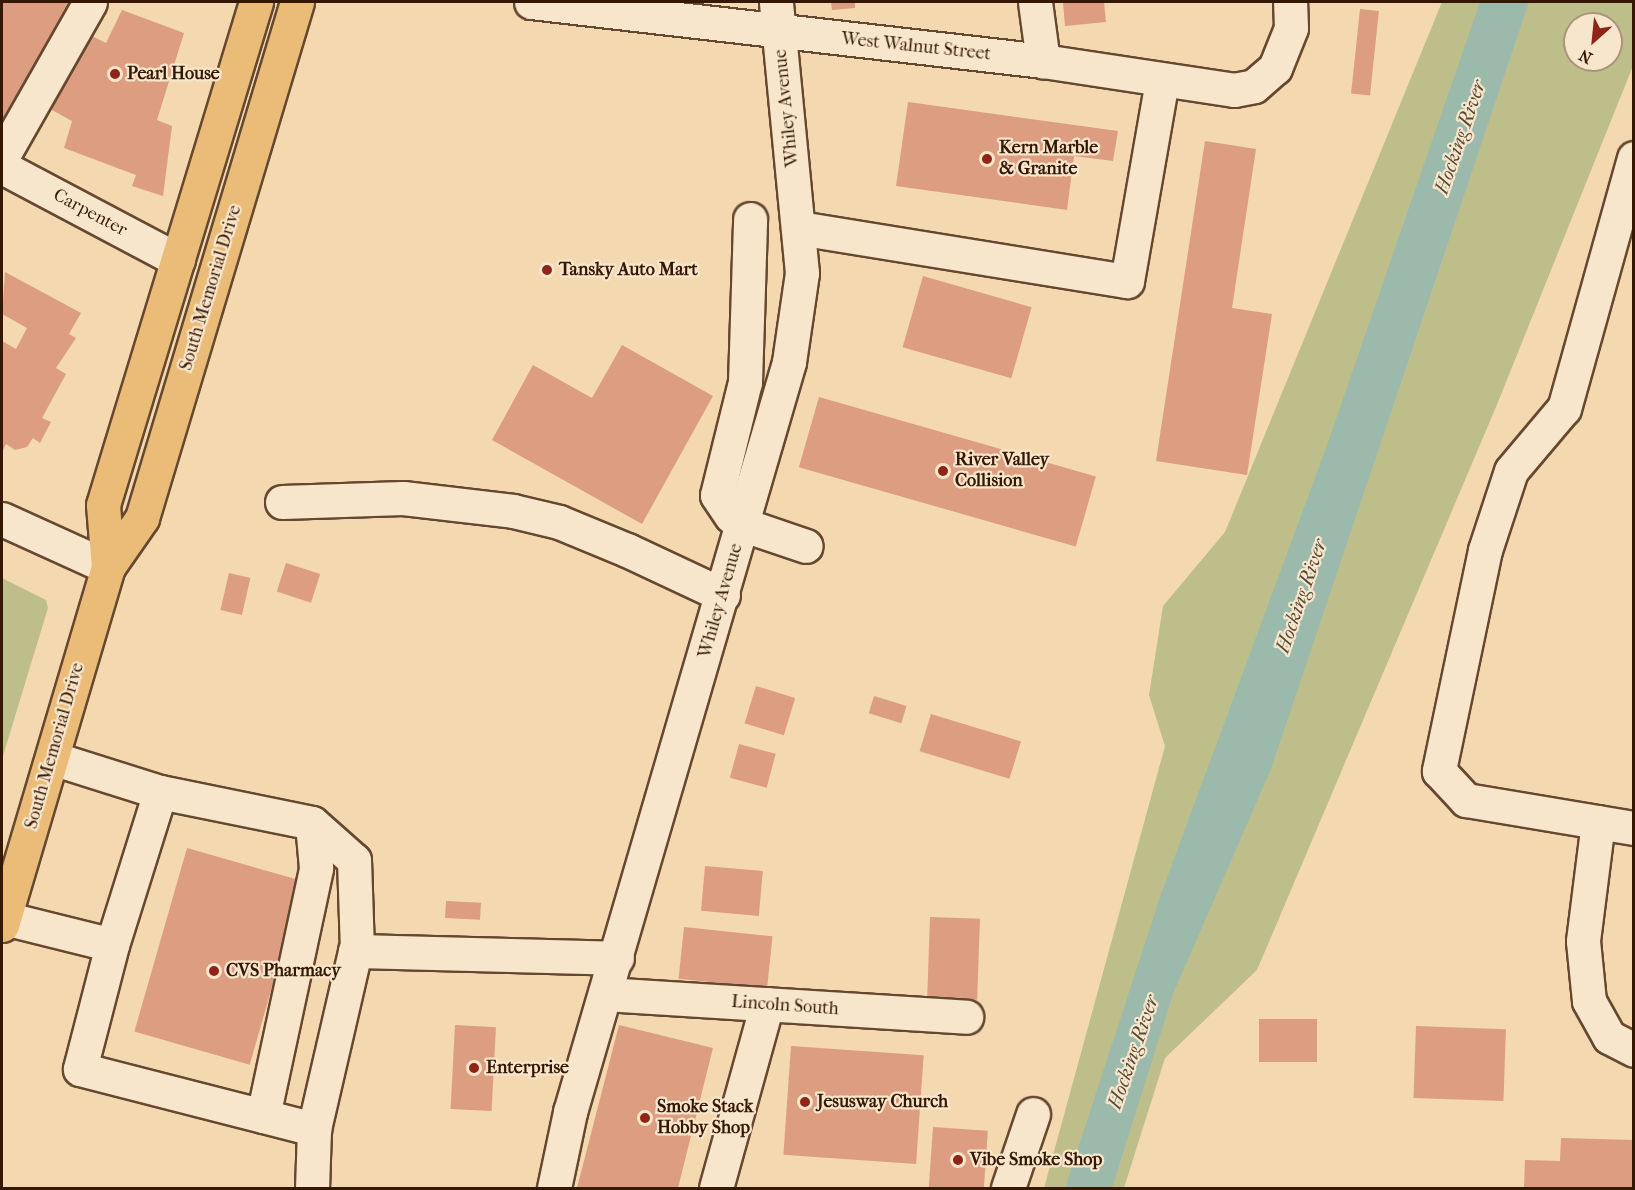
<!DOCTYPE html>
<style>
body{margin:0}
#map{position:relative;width:1635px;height:1190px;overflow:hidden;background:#f4d8b0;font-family:"IM FELL French Canon",serif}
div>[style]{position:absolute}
.green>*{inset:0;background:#bebe8a}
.water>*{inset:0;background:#9cbaab}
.building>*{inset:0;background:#dc9d81;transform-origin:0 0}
.roads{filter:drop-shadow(2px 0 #65482f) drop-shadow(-2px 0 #65482f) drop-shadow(0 2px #65482f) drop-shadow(0 -2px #65482f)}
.minor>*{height:33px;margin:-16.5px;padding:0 16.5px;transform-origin:16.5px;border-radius:16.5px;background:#f8e6cc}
.highway>*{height:33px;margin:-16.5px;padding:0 16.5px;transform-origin:16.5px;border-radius:16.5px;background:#eabc78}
.dots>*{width:16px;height:16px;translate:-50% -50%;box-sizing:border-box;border:3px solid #f8e6cc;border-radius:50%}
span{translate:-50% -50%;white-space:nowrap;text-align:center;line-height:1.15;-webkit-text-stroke:4.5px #f8e6cc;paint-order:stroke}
.street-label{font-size:18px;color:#351804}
.poi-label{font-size:18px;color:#351804;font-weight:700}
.left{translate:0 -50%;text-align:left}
.water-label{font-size:20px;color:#544936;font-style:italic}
.frame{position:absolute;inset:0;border:3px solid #351804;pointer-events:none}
.north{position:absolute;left:1563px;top:12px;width:60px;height:60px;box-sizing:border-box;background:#f8e6cc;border:2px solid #aa947c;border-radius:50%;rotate:207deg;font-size:16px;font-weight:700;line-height:24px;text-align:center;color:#351804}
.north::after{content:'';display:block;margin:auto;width:21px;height:27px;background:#8f2418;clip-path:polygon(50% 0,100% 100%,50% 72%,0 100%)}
</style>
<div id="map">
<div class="green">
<i style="clip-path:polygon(evenodd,1442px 2px,1633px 2px,1633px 66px,1496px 407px,1257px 970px,1165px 1058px,1124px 1188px,1044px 1188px,1165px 746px,1149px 695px,1163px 606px,1225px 532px,1442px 2px,1575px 24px,1611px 24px,1611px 60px,1575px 60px,1575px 24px)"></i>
<i style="clip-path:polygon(2px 578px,46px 600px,48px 608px,2px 759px)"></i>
</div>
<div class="water">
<i style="clip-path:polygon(1480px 2px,1529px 2px,1271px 769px,1173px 994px,1112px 1188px,1065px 1188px,1161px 894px,1326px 448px)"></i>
</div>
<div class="building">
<i style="clip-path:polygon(2px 2px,71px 2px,2px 128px)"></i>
<i style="clip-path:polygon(831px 2px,855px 2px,855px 8px,832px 10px)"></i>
<i style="clip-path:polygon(1063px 2px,1104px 2px,1106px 22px,1065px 26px)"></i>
<i style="left:1360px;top:9px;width:19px;height:85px;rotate:6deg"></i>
<i style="clip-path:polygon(122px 10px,184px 33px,157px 120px,172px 126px,163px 196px,132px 186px,136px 175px,64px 148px,72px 121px,41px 104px,82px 31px,106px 43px)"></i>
<i style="clip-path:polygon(908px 102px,1118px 131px,1113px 161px,1074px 156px,1067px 210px,896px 186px)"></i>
<i style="clip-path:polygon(1205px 141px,1256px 149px,1232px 308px,1272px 314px,1247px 475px,1156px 461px)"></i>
<i style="clip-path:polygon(5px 272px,81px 313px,69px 334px,76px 338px,56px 368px,66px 374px,42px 418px,51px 422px,40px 443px,33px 438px,27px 447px,15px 450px,6px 444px,2px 452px,2px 341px,16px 349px,27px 328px,2px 314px)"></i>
<i style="left:923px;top:276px;width:113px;height:74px;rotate:16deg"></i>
<i style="clip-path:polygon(622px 345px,713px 396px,642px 524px,492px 440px,533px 365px,592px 398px)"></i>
<i style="left:819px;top:397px;width:288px;height:73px;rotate:16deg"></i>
<i style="left:286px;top:563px;width:36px;height:30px;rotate:18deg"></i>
<i style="left:229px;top:573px;width:22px;height:38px;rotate:13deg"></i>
<i style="left:756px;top:686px;width:41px;height:39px;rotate:17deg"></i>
<i style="left:874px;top:696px;width:34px;height:18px;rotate:17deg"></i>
<i style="left:931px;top:714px;width:94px;height:39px;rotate:17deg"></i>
<i style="left:739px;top:744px;width:38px;height:35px;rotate:15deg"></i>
<i style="left:187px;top:848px;width:120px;height:191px;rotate:16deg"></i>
<i style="left:705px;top:866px;width:58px;height:45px;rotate:5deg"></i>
<i style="left:446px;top:901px;width:35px;height:17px;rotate:3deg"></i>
<i style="left:930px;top:917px;width:50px;height:81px;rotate:2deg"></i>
<i style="left:684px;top:927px;width:89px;height:52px;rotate:6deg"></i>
<i style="left:1259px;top:1019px;width:58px;height:43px"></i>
<i style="left:455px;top:1025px;width:41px;height:84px;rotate:3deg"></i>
<i style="clip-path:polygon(619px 1025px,713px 1048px,678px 1188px,577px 1188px)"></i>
<i style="left:1416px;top:1026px;width:90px;height:72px;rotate:2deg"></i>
<i style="left:791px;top:1046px;width:133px;height:109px;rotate:4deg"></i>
<i style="left:933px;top:1127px;width:55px;height:61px;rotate:4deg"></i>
<i style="clip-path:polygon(1561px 1138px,1634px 1140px,1634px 1188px,1524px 1188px,1525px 1160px,1560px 1161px)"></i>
</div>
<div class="roads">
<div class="minor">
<i style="left:531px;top:2px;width:515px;rotate:6.57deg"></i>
<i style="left:1043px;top:61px;width:193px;rotate:8.6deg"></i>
<i style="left:1234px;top:90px;width:20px;rotate:-11deg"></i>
<i style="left:1254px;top:86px;width:28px;rotate:-41deg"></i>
<i style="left:1275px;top:68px;width:43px;rotate:-68.2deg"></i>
<i style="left:1291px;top:28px;width:26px;rotate:-92deg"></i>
<i style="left:1035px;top:2px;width:60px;rotate:82.3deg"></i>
<i style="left:2px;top:157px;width:178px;rotate:-60.4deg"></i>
<i style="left:1634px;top:158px;width:260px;rotate:105.6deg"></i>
<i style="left:1564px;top:408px;width:82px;rotate:130.1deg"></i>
<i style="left:1511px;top:471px;width:83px;rotate:108.2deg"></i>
<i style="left:1485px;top:550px;width:226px;rotate:101.8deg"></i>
<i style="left:1439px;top:771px;width:40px;rotate:47deg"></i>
<i style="left:1466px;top:800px;width:170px;rotate:9.5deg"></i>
<i style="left:2px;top:167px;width:199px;rotate:27.9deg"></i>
<i style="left:799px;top:228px;width:332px;rotate:9.2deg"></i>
<i style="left:1127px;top:281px;width:204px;rotate:-80.1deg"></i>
<i style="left:282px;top:502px;width:121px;rotate:-1.9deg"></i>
<i style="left:403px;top:498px;width:111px;rotate:6.7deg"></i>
<i style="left:513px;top:511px;width:47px;rotate:13.4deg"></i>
<i style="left:559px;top:522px;width:74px;rotate:22.4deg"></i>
<i style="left:627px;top:550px;width:106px;rotate:25.1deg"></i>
<i style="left:2px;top:519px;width:116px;rotate:24.4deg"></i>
<i style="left:745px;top:519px;width:14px;rotate:-168deg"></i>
<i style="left:731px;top:516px;width:25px;rotate:-124deg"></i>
<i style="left:717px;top:495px;width:116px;rotate:-76.1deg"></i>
<i style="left:745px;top:382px;width:163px;rotate:-88.2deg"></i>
<i style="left:744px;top:525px;width:65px;rotate:18.7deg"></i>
<i style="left:52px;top:758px;width:113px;rotate:17.5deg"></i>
<i style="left:160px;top:792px;width:155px;rotate:11.5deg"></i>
<i style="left:312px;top:823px;width:56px;rotate:41.4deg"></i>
<i style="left:354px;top:860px;width:92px;rotate:88.1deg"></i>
<i style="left:160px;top:792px;width:160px;rotate:107.4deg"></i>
<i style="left:112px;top:945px;width:128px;rotate:104.5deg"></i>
<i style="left:80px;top:1069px;width:242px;rotate:14.4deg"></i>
<i style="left:314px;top:1129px;width:59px;rotate:91.9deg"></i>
<i style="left:1598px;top:822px;width:120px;rotate:97.2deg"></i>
<i style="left:1583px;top:941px;width:60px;rotate:84.3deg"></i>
<i style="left:1589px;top:1001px;width:41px;rotate:60.9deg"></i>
<i style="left:1609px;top:1037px;width:28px;rotate:27deg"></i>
<i style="left:4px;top:918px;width:111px;rotate:14deg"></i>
<i style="left:605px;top:994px;width:362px;rotate:3.6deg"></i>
<i style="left:263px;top:1116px;width:254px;rotate:-77.9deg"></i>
<i style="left:316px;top:868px;width:45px;rotate:-95.1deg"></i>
<i style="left:314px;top:1129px;width:183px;rotate:-77deg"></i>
<i style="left:355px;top:951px;width:262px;rotate:1.5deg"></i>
<i style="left:554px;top:1188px;width:78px;rotate:-78.1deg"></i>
<i style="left:570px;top:1112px;width:781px;rotate:-73.72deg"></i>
<i style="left:789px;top:362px;width:90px;rotate:-81.7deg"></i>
<i style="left:802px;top:273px;width:272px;rotate:-95.5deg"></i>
<i style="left:716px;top:1188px;width:191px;rotate:-74.5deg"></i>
<i style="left:1008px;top:1188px;width:78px;rotate:-71.3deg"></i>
</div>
<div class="highway">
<i style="left:108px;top:567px;width:62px;rotate:-94.6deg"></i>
<i style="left:103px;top:505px;width:526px;rotate:-73.08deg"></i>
<i style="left:2px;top:925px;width:373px;rotate:-73.5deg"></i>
<i style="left:108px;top:567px;width:60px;rotate:-55.2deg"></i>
<i style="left:142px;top:518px;width:539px;rotate:-73.28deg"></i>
</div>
</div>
<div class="dots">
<i style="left:115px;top:74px;background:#8f2418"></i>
<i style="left:987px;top:159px;background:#8f2418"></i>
<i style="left:547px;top:270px;background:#8f2418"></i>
<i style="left:943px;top:471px;background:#8f2418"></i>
<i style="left:214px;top:971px;background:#8f2418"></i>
<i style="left:474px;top:1068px;background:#8f2418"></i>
<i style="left:805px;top:1102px;background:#8f2418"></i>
<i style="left:645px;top:1118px;background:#8f2418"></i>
<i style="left:958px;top:1160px;background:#8f2418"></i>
</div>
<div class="street-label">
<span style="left:916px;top:47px;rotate:6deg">West Walnut Street</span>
<span style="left:787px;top:108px;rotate:-96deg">Whiley Avenue</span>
<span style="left:90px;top:213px;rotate:28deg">Carpenter</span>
<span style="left:211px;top:288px;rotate:-73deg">South Memorial Drive</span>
<span style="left:721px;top:601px;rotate:-74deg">Whiley Avenue</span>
<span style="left:55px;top:746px;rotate:-74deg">South Memorial Drive</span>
<span style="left:785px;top:1006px;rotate:4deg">Lincoln South</span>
</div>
<div class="poi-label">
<span class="left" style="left:127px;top:74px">Pearl House</span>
<span class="left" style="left:999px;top:159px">Kern Marble<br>&amp; Granite</span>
<span class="left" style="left:559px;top:270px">Tansky Auto Mart</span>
<span class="left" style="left:955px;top:471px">River Valley<br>Collision</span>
<span class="left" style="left:226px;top:971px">CVS Pharmacy</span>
<span class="left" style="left:486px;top:1068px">Enterprise</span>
<span class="left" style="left:817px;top:1102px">Jesusway Church</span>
<span class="left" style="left:657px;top:1118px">Smoke Stack<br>Hobby Shop</span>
<span class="left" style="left:970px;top:1160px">Vibe Smoke Shop</span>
</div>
<div class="water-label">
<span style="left:1460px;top:137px;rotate:-71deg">Hocking River</span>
<span style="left:1301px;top:596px;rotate:-71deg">Hocking River</span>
<span style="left:1133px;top:1052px;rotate:-71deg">Hocking River</span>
</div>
<div class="frame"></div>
<div class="north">N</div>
</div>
